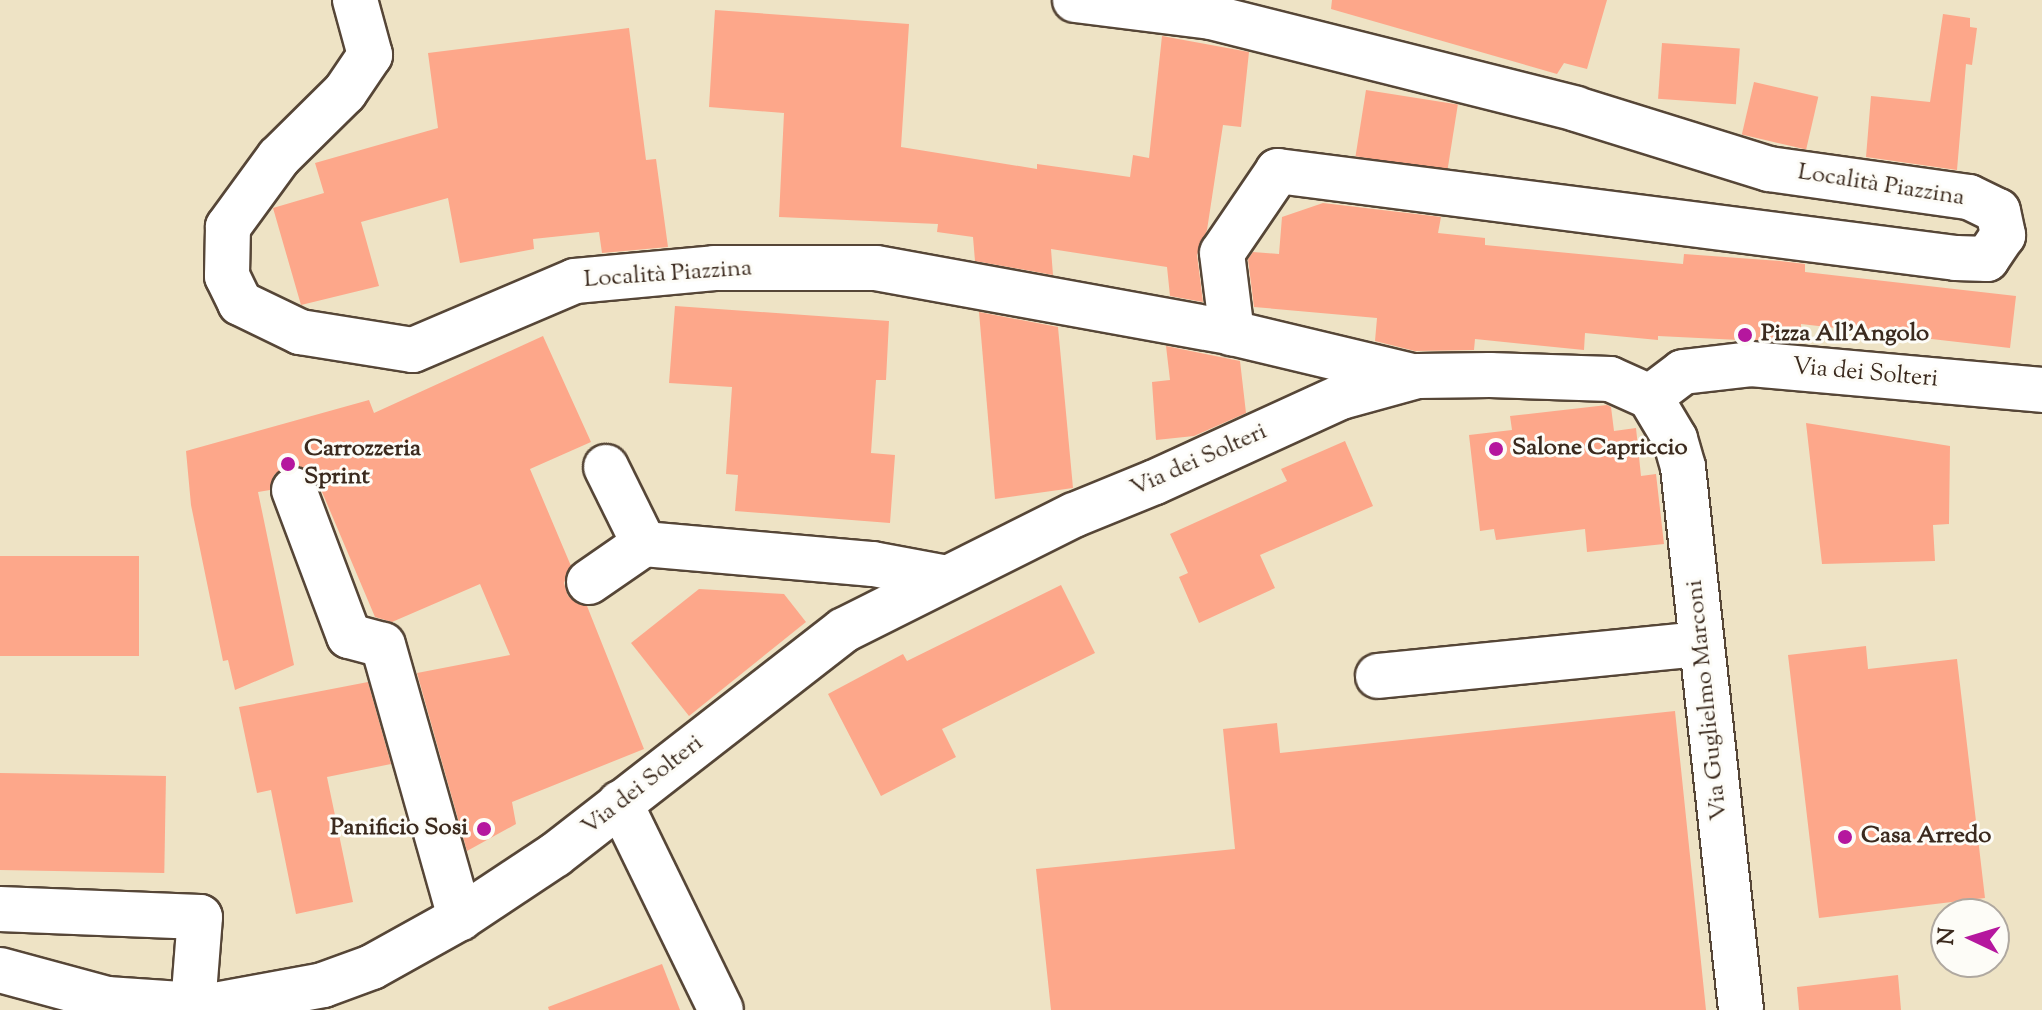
<!DOCTYPE html>
<meta charset="utf-8">
<style>
body{margin:0}
#map{position:relative;width:2042px;height:1010px;overflow:hidden;background:#eee3c5;font-family:"Sorts Mill Goudy",serif}
div>[style]{position:absolute}
.building>*{inset:0;background:#fda78a;transform-origin:0 0}
.roads{filter:drop-shadow(2px 0 #564637) drop-shadow(-2px 0 #564637) drop-shadow(0 2px #564637) drop-shadow(0 -2px #564637)}
.minor>*{height:44px;margin:-22px;padding:0 22px;transform-origin:22px;border-radius:22px;background:#fff}
.dots>*{width:22px;height:22px;translate:-50% -50%;box-sizing:border-box;border:4px solid #fdfcf7;border-radius:50%}
span{translate:-50% -50%;white-space:nowrap;text-align:center;line-height:1.15;-webkit-text-stroke:6px #fdfcf7;paint-order:stroke}
.street-label{font-size:24px;color:#3b2a1e}
.poi-label{font-size:24px;color:#3b2a1e;font-weight:700}
.left{translate:0 -50%;text-align:left}
.right{translate:-100% -50%;text-align:right}
.north{position:absolute;left:1930px;top:898px;width:80px;height:80px;box-sizing:border-box;background:#fdfcf7;border:2px solid #afa8a0;border-radius:50%;rotate:274deg;font-size:22px;font-weight:700;line-height:32px;text-align:center;color:#3b2a1e}
.north::after{content:'';display:block;margin:auto;width:28px;height:36px;background:#b5179e;clip-path:polygon(50% 0,100% 100%,50% 72%,0 100%)}
</style>
<div id="map">
<div class="building">
<i style="clip-path:polygon(1332px 0,1607px 0,1587px 69px,1564px 63px,1557px 74px,1331px 9px)"></i>
<i style="clip-path:polygon(715px 10px,909px 24px,901px 147px,1037px 169px,1037px 164px,1130px 177px,1133px 155px,1149px 158px,1162px 36px,1249px 52px,1241px 127px,1223px 125px,1207px 230px,1197px 255px,1203px 302px,1170px 296px,1167px 267px,1051px 249px,1053px 275px,975px 261px,973px 237px,937px 232px,938px 224px,779px 217px,784px 113px,709px 107px)"></i>
<i style="clip-path:polygon(1943px 14px,1970px 18px,1970px 27px,1977px 28px,1972px 65px,1966px 64px,1957px 170px,1866px 157px,1871px 96px,1930px 102px)"></i>
<i style="clip-path:polygon(629px 28px,646px 160px,656px 159px,668px 247px,602px 253px,599px 232px,533px 239px,534px 249px,460px 263px,448px 198px,361px 222px,379px 286px,301px 305px,273px 208px,324px 193px,315px 163px,438px 128px,428px 53px)"></i>
<i style="left:1662px;top:43px;width:78px;height:56px;rotate:4deg"></i>
<i style="left:1754px;top:82px;width:66px;height:54px;rotate:13deg"></i>
<i style="left:1366px;top:90px;width:93px;height:67px;rotate:9deg"></i>
<i style="clip-path:polygon(1323px 203px,1441px 217px,1438px 233px,1485px 238px,1485px 245px,1683px 264px,1684px 254px,1780px 261px,1805px 264px,1805px 272px,2016px 296px,2010px 348px,1801px 324px,1800px 343px,1658px 336px,1658px 340px,1585px 333px,1584px 350px,1475px 339px,1474px 350px,1415px 351px,1375px 341px,1377px 318px,1254px 307px,1248px 259px,1253px 252px,1279px 254px,1282px 217px)"></i>
<i style="clip-path:polygon(675px 306px,889px 321px,886px 380px,876px 380px,871px 453px,895px 455px,890px 523px,735px 511px,738px 475px,726px 474px,732px 387px,669px 383px)"></i>
<i style="clip-path:polygon(979px 312px,1058px 327px,1073px 488px,995px 499px)"></i>
<i style="clip-path:polygon(543px 336px,591px 442px,530px 469px,571px 566px,564px 583px,568px 596px,578px 604px,587px 606px,644px 749px,512px 802px,516px 824px,467px 851px,417px 673px,510px 655px,480px 584px,392px 622px,375px 617px,317px 480px,310px 471px,299px 466px,284px 467px,274px 475px,270px 490px,258px 492px,294px 665px,235px 690px,228px 660px,223px 661px,191px 505px,186px 451px,369px 400px,374px 413px)"></i>
<i style="clip-path:polygon(1166px 346px,1240px 361px,1246px 413px,1194px 436px,1156px 440px,1152px 382px,1170px 380px)"></i>
<i style="clip-path:polygon(1607px 405px,1611px 407px,1614px 431px,1636px 428px,1641px 476px,1656px 474px,1664px 544px,1587px 552px,1585px 529px,1496px 540px,1494px 529px,1480px 531px,1469px 435px,1512px 430px,1510px 416px)"></i>
<i style="clip-path:polygon(1806px 423px,1950px 446px,1949px 524px,1933px 525px,1935px 561px,1822px 564px)"></i>
<i style="clip-path:polygon(1345px 441px,1373px 506px,1260px 555px,1275px 588px,1199px 623px,1179px 577px,1188px 573px,1170px 534px,1287px 481px,1281px 469px)"></i>
<i style="left:0;top:556px;width:139px;height:100px"></i>
<i style="clip-path:polygon(1061px 585px,1095px 653px,942px 729px,956px 757px,881px 796px,828px 694px,903px 654px,907px 661px)"></i>
<i style="clip-path:polygon(699px 589px,784px 594px,806px 622px,689px 716px,631px 643px)"></i>
<i style="clip-path:polygon(1866px 646px,1868px 669px,1957px 659px,1985px 898px,1819px 918px,1788px 655px)"></i>
<i style="clip-path:polygon(368px 682px,391px 764px,327px 777px,353px 902px,296px 914px,271px 790px,257px 793px,239px 707px)"></i>
<i style="clip-path:polygon(1675px 711px,1706px 1010px,1051px 1010px,1036px 869px,1235px 849px,1223px 729px,1277px 723px,1280px 753px)"></i>
<i style="left:0;top:773px;width:166px;height:97px;rotate:1deg"></i>
<i style="clip-path:polygon(662px 964px,680px 1010px,549px 1010px,548px 1007px)"></i>
<i style="clip-path:polygon(1898px 975px,1901px 1010px,1799px 1010px,1797px 987px)"></i>
</div>
<div class="roads">
<div class="minor">
<i style="left:355px;top:0;width:57px;rotate:74.7deg"></i>
<i style="left:370px;top:55px;width:45px;rotate:124deg"></i>
<i style="left:345px;top:92px;width:93px;rotate:135.4deg"></i>
<i style="left:279px;top:157px;width:87px;rotate:126.1deg"></i>
<i style="left:228px;top:227px;width:49px;rotate:91.2deg"></i>
<i style="left:227px;top:276px;width:30px;rotate:64deg"></i>
<i style="left:240px;top:303px;width:67px;rotate:25.8deg"></i>
<i style="left:300px;top:332px;width:114px;rotate:9.1deg"></i>
<i style="left:413px;top:350px;width:176px;rotate:-23.1deg"></i>
<i style="left:575px;top:281px;width:140px;rotate:-5.3deg"></i>
<i style="left:714px;top:268px;width:162px"></i>
<i style="left:876px;top:268px;width:362px;rotate:10.3deg"></i>
<i style="left:1232px;top:333px;width:181px;rotate:13.4deg"></i>
<i style="left:1075px;top:0;width:137px;rotate:7.1deg"></i>
<i style="left:1211px;top:17px;width:376px;rotate:14.1deg"></i>
<i style="left:1576px;top:109px;width:202px;rotate:17.3deg"></i>
<i style="left:1769px;top:169px;width:202px;rotate:8deg"></i>
<i style="left:1969px;top:197px;width:32px;rotate:26deg"></i>
<i style="left:1998px;top:211px;width:25px;rotate:78deg"></i>
<i style="left:2003px;top:235px;width:29px;rotate:124deg"></i>
<i style="left:1987px;top:259px;width:31px;rotate:-178deg"></i>
<i style="left:1956px;top:258px;width:684px;rotate:-172.69deg"></i>
<i style="left:1278px;top:171px;width:99px;rotate:124.3deg"></i>
<i style="left:1222px;top:253px;width:81px;rotate:82.9deg"></i>
<i style="left:1650px;top:397px;width:41px;rotate:-37.1deg"></i>
<i style="left:1683px;top:372px;width:68px;rotate:-6.7deg"></i>
<i style="left:1751px;top:364px;width:292px;rotate:5.1deg"></i>
<i style="left:606px;top:467px;width:86px;rotate:63.7deg"></i>
<i style="left:644px;top:544px;width:230px;rotate:5deg"></i>
<i style="left:873px;top:564px;width:75px;rotate:10.7deg"></i>
<i style="left:294px;top:490px;width:156px;rotate:69.4deg"></i>
<i style="left:349px;top:636px;width:35px;rotate:15deg"></i>
<i style="left:383px;top:645px;width:284px;rotate:74.2deg"></i>
<i style="left:589px;top:582px;width:67px;rotate:-34.6deg"></i>
<i style="left:1378px;top:676px;width:325px;rotate:-5.7deg"></i>
<i style="left:620px;top:803px;width:230px;rotate:64deg"></i>
<i style="left:0;top:909px;width:200px;rotate:2.3deg"></i>
<i style="left:200px;top:917px;width:88px;rotate:94.5deg"></i>
<i style="left:0;top:970px;width:111px;rotate:15.2deg"></i>
<i style="left:107px;top:999px;width:103px;rotate:3.9deg"></i>
<i style="left:210px;top:1006px;width:115px;rotate:-10.5deg"></i>
<i style="left:323px;top:985px;width:52px;rotate:-20.2deg"></i>
<i style="left:372px;top:967px;width:101px;rotate:-29.1deg"></i>
<i style="left:460px;top:918px;width:114px;rotate:-33.6deg"></i>
<i style="left:555px;top:855px;width:366px;rotate:-37.9deg"></i>
<i style="left:844px;top:630px;width:257px;rotate:-26.6deg"></i>
<i style="left:1074px;top:515px;width:87px;rotate:-22.2deg"></i>
<i style="left:1155px;top:482px;width:205px;rotate:-24.6deg"></i>
<i style="left:1341px;top:397px;width:80px;rotate:-15.3deg"></i>
<i style="left:1418px;top:376px;width:72px;rotate:-0.8deg"></i>
<i style="left:1490px;top:375px;width:120px;rotate:1.9deg"></i>
<i style="left:1610px;top:379px;width:44px;rotate:24.2deg"></i>
<i style="left:1650px;top:397px;width:49px;rotate:59.2deg"></i>
<i style="left:1675px;top:439px;width:29px;rotate:74deg"></i>
<i style="left:1683px;top:467px;width:546px;rotate:83.9deg"></i>
</div>
</div>
<div class="dots">
<i style="left:1745px;top:335px;background:#b5179e"></i>
<i style="left:1496px;top:449px;background:#b5179e"></i>
<i style="left:288px;top:464px;background:#b5179e"></i>
<i style="left:484px;top:829px;background:#b5179e"></i>
<i style="left:1845px;top:837px;background:#b5179e"></i>
</div>
<div class="street-label">
<span style="left:1881px;top:186px;rotate:9deg">Località Piazzina</span>
<span style="left:668px;top:275px;rotate:-4deg">Località Piazzina</span>
<span style="left:1865px;top:374px;rotate:5deg">Via dei Solteri</span>
<span style="left:1199px;top:461px;rotate:-24deg">Via dei Solteri</span>
<span style="left:1708px;top:700px;rotate:-96deg">Via Guglielmo Marconi</span>
<span style="left:643px;top:786px;rotate:-38deg">Via dei Solteri</span>
</div>
<div class="poi-label">
<span class="left" style="left:1761px;top:335px">Pizza All'Angolo</span>
<span class="left" style="left:1512px;top:449px">Salone Capriccio</span>
<span class="left" style="left:304px;top:464px">Carrozzeria<br>Sprint</span>
<span class="right" style="left:468px;top:829px">Panificio Sosi</span>
<span class="left" style="left:1861px;top:837px">Casa Arredo</span>
</div>
<div class="north">N</div>
</div>
